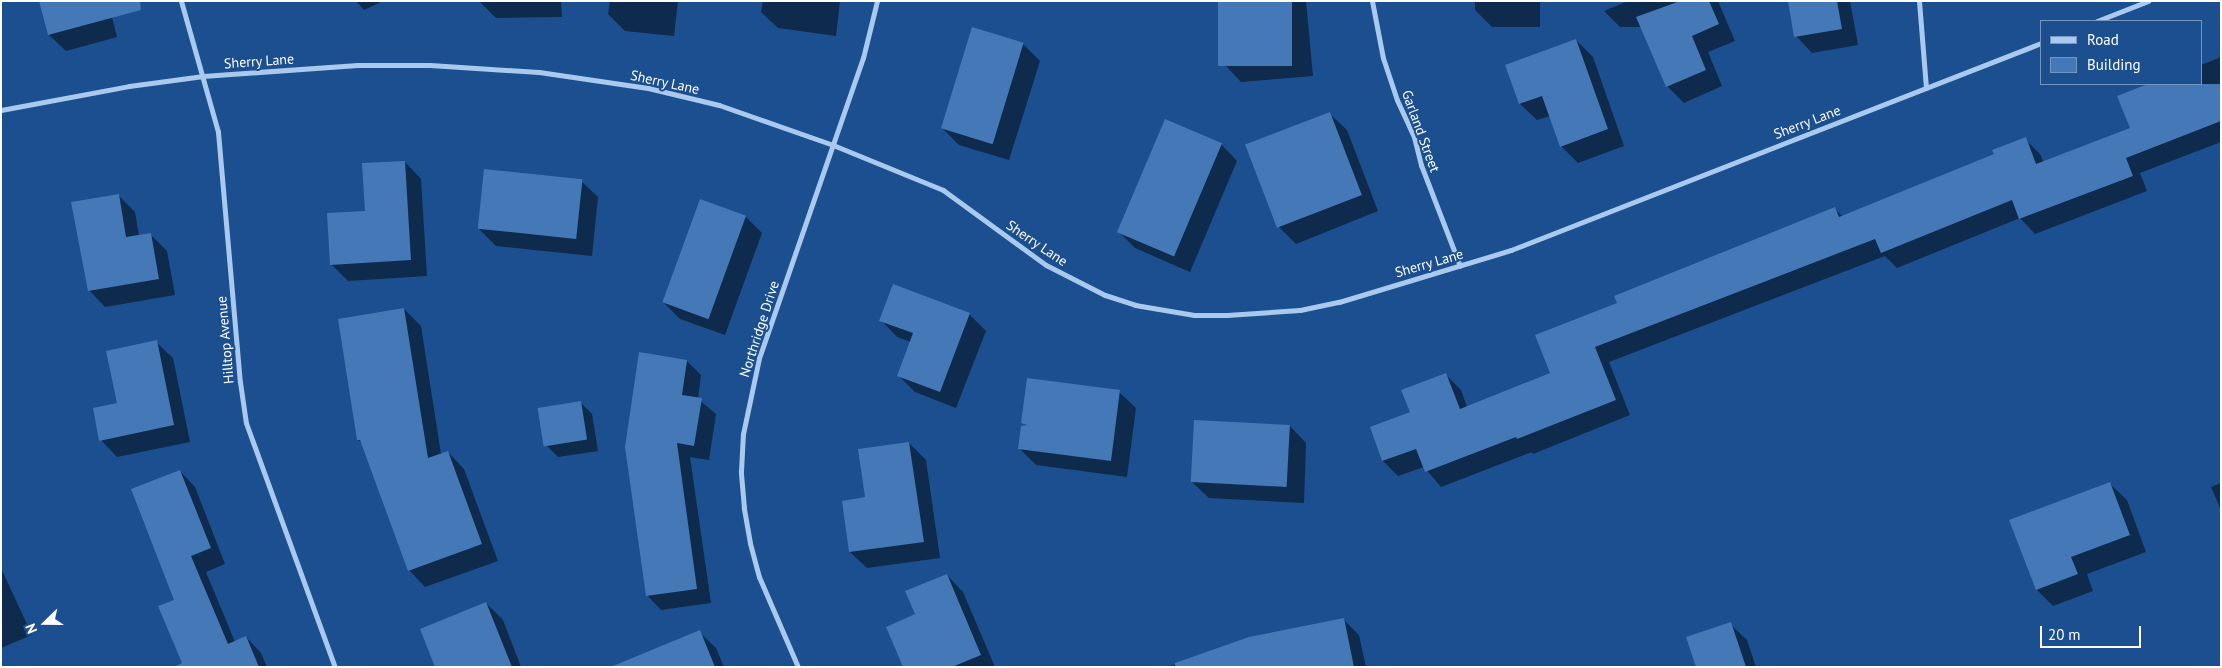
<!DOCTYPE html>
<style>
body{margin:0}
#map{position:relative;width:2222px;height:668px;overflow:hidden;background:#1b4f8f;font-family:"PT Sans",sans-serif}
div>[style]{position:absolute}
.shadow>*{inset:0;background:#0007}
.building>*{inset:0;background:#4478b7;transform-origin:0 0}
.street>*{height:5px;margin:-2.5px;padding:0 2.5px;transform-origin:2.5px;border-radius:2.5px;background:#a9c9ee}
span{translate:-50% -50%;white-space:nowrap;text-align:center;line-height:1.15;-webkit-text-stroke:4px #1b4f8f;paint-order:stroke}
.street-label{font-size:14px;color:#fff}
.frame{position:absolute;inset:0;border:2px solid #fff;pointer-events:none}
.legend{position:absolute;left:2040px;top:20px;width:162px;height:65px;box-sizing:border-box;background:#1b4f8f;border:1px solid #7695bc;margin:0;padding:6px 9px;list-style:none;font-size:15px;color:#fff}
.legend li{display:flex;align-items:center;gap:10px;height:25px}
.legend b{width:25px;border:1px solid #7695bc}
.north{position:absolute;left:20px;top:598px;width:50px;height:50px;-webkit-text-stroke:4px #1b4f8f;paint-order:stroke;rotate:248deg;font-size:14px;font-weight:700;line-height:20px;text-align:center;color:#fff}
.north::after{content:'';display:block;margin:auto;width:18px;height:22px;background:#fff;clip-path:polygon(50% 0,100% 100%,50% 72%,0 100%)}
.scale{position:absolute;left:2040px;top:626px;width:101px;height:22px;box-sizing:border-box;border:2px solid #fff;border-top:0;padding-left:6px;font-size:15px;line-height:18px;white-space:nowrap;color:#fff;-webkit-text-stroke:4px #1b4f8f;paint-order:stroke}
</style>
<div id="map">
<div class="shadow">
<i style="clip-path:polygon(108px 1px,117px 37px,66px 51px,49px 35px)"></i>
<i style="clip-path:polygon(356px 1px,383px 1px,364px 10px)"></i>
<i style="clip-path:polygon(561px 1px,562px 17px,496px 18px,479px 1px)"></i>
<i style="clip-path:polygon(610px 1px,678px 1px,674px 36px,625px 31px,608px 14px)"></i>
<i style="clip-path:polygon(763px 1px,840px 1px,836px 36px,778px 28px,761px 12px)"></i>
<i style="clip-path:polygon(1219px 1px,1306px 1px,1313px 76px,1241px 82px,1225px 65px)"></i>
<i style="clip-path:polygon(1475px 1px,1540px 1px,1540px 27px,1492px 27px,1475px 10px)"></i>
<i style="clip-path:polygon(1628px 1px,1718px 1px,1735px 41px,1708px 52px,1722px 86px,1684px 103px,1667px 86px,1642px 27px,1620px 27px,1604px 11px)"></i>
<i style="clip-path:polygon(1790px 1px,1850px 1px,1858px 45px,1812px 53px,1796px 36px)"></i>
<i style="clip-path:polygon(1576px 40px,1593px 57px,1624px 146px,1578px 163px,1561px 146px,1550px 116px,1537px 120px,1520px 104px,1506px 66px)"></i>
<i style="clip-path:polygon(1023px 44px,1040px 61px,1009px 160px,959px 145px,942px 128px)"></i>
<i style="clip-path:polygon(2221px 57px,2221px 142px,2140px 173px,2147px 191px,2035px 234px,2020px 218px,1897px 268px,1885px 256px,1609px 362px,1630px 415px,1533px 454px,1532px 452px,1441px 487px,1424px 467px,1398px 476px,1383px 461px,1371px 428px,1411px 413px,1446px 375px,1461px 390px,1467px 407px,1552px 373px,1618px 304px,1835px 209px,1843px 217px,1996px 155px,2025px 139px,2040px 154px,2044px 163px,2131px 129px,2118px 96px,2151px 84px,2201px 84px,2201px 65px)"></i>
<i style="clip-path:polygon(1330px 114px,1347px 130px,1378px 211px,1296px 244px,1279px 227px)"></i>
<i style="clip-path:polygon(1221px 144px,1237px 161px,1190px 272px,1135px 248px,1118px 231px)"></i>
<i style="clip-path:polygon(405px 162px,421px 179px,427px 276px,348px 281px,331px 264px,367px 212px)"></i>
<i style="clip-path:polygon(581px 181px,598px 197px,592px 256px,496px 246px,479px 229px)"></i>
<i style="clip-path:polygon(118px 195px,135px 212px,139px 236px,150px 234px,167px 251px,175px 295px,105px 307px,89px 290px)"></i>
<i style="clip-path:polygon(701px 200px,746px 217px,762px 233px,725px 335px,680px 319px,663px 302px)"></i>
<i style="clip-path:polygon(404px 309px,421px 326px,441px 454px,448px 452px,464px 469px,498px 561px,425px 587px,409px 570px,363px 444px,358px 440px)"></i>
<i style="clip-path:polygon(969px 314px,986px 331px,956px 408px,915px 392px,898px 375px,911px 342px,897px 337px,881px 320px)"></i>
<i style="clip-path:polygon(156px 342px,173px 358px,190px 442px,117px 457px,101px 440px,118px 404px)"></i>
<i style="clip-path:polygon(687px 361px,701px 375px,698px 399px,716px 414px,709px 460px,690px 457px,711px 603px,661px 610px,647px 595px)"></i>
<i style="clip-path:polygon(1119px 392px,1136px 408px,1127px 477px,1036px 465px,1019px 448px,1027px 426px,1022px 422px)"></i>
<i style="clip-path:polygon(580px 402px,592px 414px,598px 451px,558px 457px,546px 445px)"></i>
<i style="clip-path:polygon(1290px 426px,1306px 443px,1304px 503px,1209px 498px,1192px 482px)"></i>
<i style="clip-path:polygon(909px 443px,926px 460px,940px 558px,867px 568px,850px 552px,867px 499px)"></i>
<i style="clip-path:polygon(180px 471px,195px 487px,225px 564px,206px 572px,235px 642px,246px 637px,261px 653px,267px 667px,185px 667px,175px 601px)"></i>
<i style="clip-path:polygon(2221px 483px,2221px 510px,2211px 487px)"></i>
<i style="clip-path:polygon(2110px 484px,2127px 500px,2146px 552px,2087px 574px,2093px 591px,2053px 606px,2037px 590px)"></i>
<i style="clip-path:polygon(1px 568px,32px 635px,1px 648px)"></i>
<i style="clip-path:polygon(947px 575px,963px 592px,995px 667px,904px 667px,916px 615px)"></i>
<i style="clip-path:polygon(486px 603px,503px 620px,521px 667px,438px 667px)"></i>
<i style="clip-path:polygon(1343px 619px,1359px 635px,1366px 667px,1168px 667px,1249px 638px)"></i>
<i style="clip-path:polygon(1730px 624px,1747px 640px,1756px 667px,1697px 667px)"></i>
<i style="clip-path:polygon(699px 632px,716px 648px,724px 667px,659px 667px)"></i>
</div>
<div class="building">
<i style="clip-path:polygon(39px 1px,140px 1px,141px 10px,48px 35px)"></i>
<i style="left:1218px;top:1px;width:74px;height:65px"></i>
<i style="clip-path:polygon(1680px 1px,1709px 1px,1719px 24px,1692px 36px,1706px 70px,1666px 87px,1636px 17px)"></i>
<i style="clip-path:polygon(1788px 1px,1837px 1px,1842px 29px,1794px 37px)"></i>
<i style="left:972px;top:27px;width:54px;height:106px;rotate:17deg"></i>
<i style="clip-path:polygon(1576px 39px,1608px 129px,1560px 147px,1542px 96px,1519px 104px,1505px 65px)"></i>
<i style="clip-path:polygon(2148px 84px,2221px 84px,2221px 121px,2126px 158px,2133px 176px,2019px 219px,2012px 200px,1881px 253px,1875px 239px,1595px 347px,1616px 400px,1517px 439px,1516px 437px,1425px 472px,1416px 449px,1382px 461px,1370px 427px,1410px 412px,1401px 390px,1446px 373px,1460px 409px,1550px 373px,1535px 335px,1617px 303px,1614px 296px,1835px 207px,1839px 217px,1994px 154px,1992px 150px,2026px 137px,2036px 164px,2130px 128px,2117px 96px)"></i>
<i style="left:1330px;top:112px;width:89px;height:91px;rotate:69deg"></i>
<i style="left:1165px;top:119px;width:62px;height:123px;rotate:23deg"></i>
<i style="clip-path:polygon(405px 161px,411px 260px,330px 265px,327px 213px,365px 211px,362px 163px)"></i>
<i style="left:484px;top:169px;width:99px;height:60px;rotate:6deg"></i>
<i style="clip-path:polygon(119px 194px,126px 237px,151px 233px,159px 279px,88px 291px,71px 202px)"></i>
<i style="left:700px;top:199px;width:49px;height:110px;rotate:20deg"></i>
<i style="clip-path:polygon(893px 284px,970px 313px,940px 392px,897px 376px,913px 333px,879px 321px)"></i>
<i style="clip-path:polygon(404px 308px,428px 458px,448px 451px,482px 544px,408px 571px,360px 440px,357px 440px,338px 319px)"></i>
<i style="clip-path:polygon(157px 340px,174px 425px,99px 441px,93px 408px,117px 403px,106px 351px)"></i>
<i style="clip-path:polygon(639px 352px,687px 360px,682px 395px,702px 398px,694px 446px,677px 443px,697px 589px,646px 596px,625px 447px)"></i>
<i style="clip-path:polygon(1027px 378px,1120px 390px,1111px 461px,1018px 449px,1021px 426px,1027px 425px,1021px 423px)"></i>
<i style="left:581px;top:401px;width:39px;height:44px;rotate:81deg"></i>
<i style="left:1194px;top:420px;width:96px;height:62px;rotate:3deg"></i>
<i style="clip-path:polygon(909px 442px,924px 542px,849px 552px,842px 501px,865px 497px,858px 449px)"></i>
<i style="clip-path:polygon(180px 470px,211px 548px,191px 556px,228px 644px,246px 636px,259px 667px,174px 667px,182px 663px,158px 606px,174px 600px,131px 489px)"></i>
<i style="clip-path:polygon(2110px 482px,2130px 535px,2071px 557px,2078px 574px,2036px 590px,2009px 520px)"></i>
<i style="clip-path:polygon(947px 574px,981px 655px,952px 667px,903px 667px,886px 627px,915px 614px,905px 591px)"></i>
<i style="clip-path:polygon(486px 602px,512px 667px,435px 667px,420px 629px)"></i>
<i style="clip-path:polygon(1344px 618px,1354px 667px,1175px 667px,1175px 663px,1249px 637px)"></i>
<i style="clip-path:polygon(1731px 622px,1746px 667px,1696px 667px,1686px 637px)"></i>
<i style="clip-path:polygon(700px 630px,715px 667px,613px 667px,613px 666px)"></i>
</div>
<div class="street">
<i style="left:181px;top:1px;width:136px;rotate:74.2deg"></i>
<i style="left:218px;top:132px;width:251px;rotate:85deg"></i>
<i style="left:240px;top:382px;width:41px;rotate:81.7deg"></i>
<i style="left:246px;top:423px;width:260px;rotate:70deg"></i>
<i style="left:1372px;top:1px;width:58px;rotate:79.1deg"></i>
<i style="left:1383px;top:58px;width:44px;rotate:71.6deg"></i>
<i style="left:1397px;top:100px;width:41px;rotate:65.3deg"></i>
<i style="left:1414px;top:137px;width:29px;rotate:76deg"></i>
<i style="left:1421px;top:165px;width:108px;rotate:68.9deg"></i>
<i style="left:1919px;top:1px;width:87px;rotate:85.4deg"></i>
<i style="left:2097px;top:21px;width:55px;rotate:-21.4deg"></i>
<i style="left:1px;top:110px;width:130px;rotate:-10.6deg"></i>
<i style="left:129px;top:86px;width:75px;rotate:-7.7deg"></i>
<i style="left:203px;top:76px;width:155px;rotate:-4.1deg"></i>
<i style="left:358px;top:65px;width:72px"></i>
<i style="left:430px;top:65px;width:109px;rotate:3.7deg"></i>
<i style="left:539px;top:72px;width:110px;rotate:8.4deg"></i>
<i style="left:648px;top:88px;width:73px;rotate:13.5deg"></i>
<i style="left:719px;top:105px;width:121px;rotate:19.3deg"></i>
<i style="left:833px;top:145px;width:119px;rotate:22.2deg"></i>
<i style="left:943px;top:190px;width:127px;rotate:36.1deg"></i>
<i style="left:1046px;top:265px;width:66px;rotate:27deg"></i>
<i style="left:1105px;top:295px;width:32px;rotate:18deg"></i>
<i style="left:1135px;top:305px;width:60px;rotate:9.6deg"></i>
<i style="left:1194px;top:315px;width:33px"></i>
<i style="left:1227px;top:315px;width:73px;rotate:-3.9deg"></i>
<i style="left:1300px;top:310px;width:40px;rotate:-12deg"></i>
<i style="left:1339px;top:302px;width:180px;rotate:-16.8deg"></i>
<i style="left:1511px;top:250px;width:569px;rotate:-21.33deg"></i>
<i style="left:798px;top:667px;width:98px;rotate:-113.4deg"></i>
<i style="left:759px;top:577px;width:35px;rotate:-105deg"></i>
<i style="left:750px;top:543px;width:36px;rotate:-100deg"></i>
<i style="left:744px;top:508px;width:37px;rotate:-95deg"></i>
<i style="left:741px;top:471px;width:37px;rotate:-87deg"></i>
<i style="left:743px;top:434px;width:78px;rotate:-78.1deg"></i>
<i style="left:759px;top:358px;width:318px;rotate:-70.9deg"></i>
<i style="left:863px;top:58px;width:59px;rotate:-76.2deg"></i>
</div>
<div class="street-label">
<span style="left:259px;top:61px;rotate:-4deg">Sherry Lane</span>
<span style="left:665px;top:82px;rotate:12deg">Sherry Lane</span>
<span style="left:1807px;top:122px;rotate:-21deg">Sherry Lane</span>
<span style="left:1421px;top:131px;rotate:70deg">Garland Street</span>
<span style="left:1037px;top:243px;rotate:34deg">Sherry Lane</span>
<span style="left:1429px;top:263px;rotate:-16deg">Sherry Lane</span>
<span style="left:759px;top:329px;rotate:-72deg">Northridge Drive</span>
<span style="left:225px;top:340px;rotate:-95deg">Hilltop Avenue</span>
</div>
<div class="frame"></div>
<ul class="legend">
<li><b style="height:6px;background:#a9c9ee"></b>Road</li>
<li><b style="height:14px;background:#4478b7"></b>Building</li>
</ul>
<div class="north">N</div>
<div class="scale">20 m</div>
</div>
